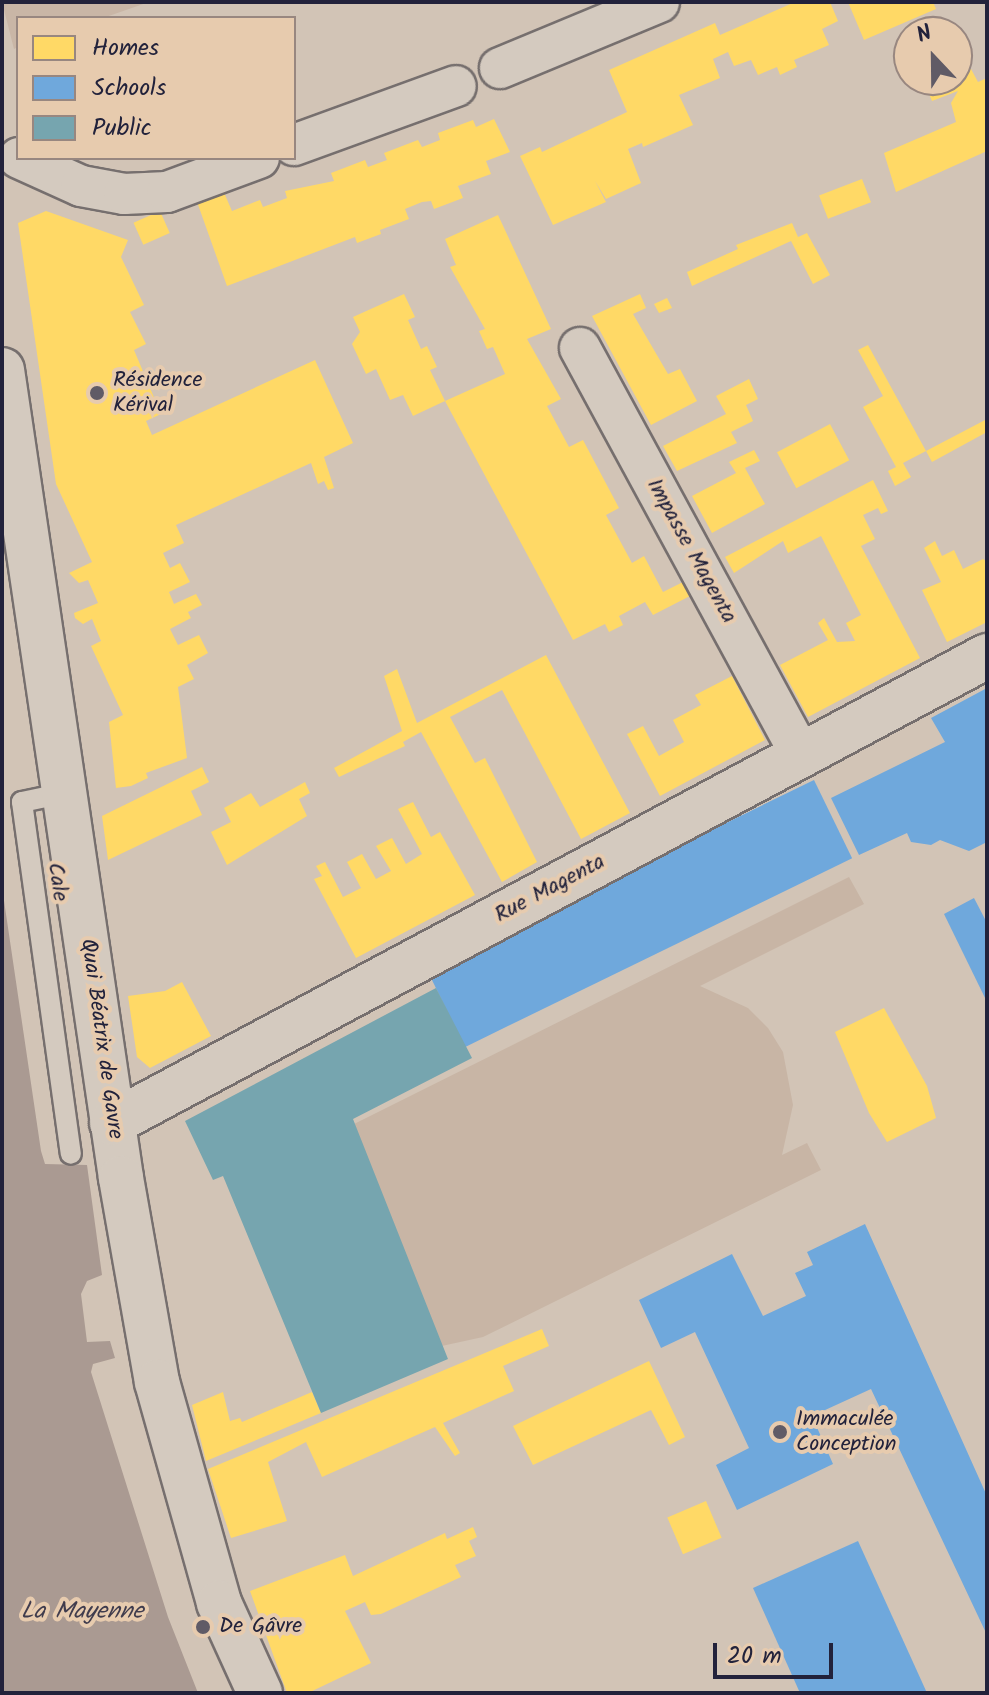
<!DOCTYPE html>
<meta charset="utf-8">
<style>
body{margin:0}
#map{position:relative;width:989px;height:1695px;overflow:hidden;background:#d2c4b6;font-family:Kalam,sans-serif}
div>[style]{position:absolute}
.built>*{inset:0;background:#c9b6a6}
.green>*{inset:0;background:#c8b5a5}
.water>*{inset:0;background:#aa9a92}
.homes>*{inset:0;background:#ffd966;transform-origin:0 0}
.schools>*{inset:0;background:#6fa8dc;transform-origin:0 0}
.public>*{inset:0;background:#76a5af}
.roads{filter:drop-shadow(2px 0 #766f6e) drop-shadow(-2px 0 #766f6e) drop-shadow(0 2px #766f6e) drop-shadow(0 -2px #766f6e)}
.lane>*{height:20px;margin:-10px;padding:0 10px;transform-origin:10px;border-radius:10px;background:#d4cabf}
.street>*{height:40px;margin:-20px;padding:0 20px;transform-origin:20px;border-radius:20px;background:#d4cabf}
.secondary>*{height:44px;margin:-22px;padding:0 22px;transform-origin:22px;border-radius:22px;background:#d4cabf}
.dots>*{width:22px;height:22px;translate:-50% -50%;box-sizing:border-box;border:4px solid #e7cbae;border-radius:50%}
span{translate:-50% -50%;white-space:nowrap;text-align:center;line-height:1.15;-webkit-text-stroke:8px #e7cbae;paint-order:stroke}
.poi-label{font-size:22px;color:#22223b}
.left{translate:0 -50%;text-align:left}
.street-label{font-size:22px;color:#22223b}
.water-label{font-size:24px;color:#403c4d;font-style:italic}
.frame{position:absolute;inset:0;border:4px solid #22223b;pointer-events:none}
.legend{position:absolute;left:16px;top:16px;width:280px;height:144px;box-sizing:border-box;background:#e7cbae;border:2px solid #988780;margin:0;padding:10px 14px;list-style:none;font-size:24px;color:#22223b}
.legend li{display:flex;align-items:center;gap:16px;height:40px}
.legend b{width:40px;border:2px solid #988780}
.north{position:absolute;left:893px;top:16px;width:80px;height:80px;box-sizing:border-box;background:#e7cbae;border:2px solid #988780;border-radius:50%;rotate:338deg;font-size:22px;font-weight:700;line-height:32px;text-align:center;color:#22223b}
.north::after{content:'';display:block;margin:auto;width:28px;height:36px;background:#605b66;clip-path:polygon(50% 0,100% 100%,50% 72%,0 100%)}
.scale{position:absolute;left:713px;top:1643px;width:120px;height:36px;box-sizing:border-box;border:4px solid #22223b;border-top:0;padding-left:10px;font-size:24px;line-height:28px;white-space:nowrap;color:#22223b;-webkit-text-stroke:6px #e7cbae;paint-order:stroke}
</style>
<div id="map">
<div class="built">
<i style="clip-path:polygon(2px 2px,149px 2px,103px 18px,18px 18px,18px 47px,14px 49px)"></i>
</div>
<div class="green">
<i style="clip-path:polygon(849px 877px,864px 904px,700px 986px,748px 1008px,768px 1028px,783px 1052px,793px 1105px,782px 1155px,807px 1143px,821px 1170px,483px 1337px,428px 1349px,352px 1125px)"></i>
</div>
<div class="water">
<i style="clip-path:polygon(2px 887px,41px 1151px,45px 1164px,87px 1165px,102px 1275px,87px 1281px,81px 1294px,87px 1342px,110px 1341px,115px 1358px,93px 1364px,91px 1372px,168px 1617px,198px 1693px,2px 1693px)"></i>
</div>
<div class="homes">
<i style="clip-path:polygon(795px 2px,830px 2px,838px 21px,822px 29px,829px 45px,794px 60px,797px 67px,780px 75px,777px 67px,758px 75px,751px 60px,734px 66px,728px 52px,713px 59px,720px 78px,679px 95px,693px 125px,643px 147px,642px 143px,628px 149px,641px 183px,606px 199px,595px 181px,606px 202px,553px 225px,520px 156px,540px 147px,542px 152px,627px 112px,609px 70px,715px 23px,720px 35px)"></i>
<i style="clip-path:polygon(848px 2px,933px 2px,936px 9px,864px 40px)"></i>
<i style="clip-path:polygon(971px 69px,978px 82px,987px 78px,987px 151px,896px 192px,884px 153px,956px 122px,951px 103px,958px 91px,932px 101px,927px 89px,957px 80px)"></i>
<i style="clip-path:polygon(494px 119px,510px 152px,486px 161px,491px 174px,458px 186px,463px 198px,434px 209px,431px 201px,422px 202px,405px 209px,409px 219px,380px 230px,381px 234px,357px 243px,355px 237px,227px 286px,196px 199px,222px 188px,232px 211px,260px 200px,263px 207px,287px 198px,285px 191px,334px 181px,331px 173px,365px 160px,368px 167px,387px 160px,384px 153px,418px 140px,422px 147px,440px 140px,438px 133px,473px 120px,476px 127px)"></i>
<i style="left:862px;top:179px;width:25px;height:46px;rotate:69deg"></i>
<i style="clip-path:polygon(46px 211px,128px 240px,121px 257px,144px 305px,130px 312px,146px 344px,134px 350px,161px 414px,146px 421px,152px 435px,315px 360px,353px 443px,324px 457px,334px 488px,328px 490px,324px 481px,318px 484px,311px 463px,176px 525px,184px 543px,163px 553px,170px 568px,180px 563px,190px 582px,169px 592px,174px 604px,196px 594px,202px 605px,188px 612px,191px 618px,170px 629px,178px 645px,199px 635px,208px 653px,187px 665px,194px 679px,178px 687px,187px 758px,146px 773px,148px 778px,131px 786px,116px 788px,109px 722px,123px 715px,91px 646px,101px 641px,92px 619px,83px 624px,75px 618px,74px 613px,98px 603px,88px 580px,79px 583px,69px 573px,92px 562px,56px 484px,18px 223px)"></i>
<i style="left:160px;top:211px;width:24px;height:29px;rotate:66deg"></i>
<i style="clip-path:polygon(498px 215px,551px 329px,527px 339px,561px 399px,547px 406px,569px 447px,583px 440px,619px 508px,606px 515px,632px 563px,644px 556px,663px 592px,683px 582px,690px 596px,653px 615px,645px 602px,619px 616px,623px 625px,609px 632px,605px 624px,573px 640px,445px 401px,505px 374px,493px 347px,487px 349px,479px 331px,485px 329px,450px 267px,456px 265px,445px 239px)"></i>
<i style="clip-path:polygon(792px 223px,798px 237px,807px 233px,830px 275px,813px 284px,791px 241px,692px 286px,687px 272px,738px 249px,736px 245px)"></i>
<i style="clip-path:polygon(404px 294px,415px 317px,408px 320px,421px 349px,427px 346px,437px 367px,430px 370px,445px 401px,413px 416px,403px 395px,390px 400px,376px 369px,366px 374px,352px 344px,360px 332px,353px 317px)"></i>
<i style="clip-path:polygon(640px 294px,646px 308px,633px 314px,668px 374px,680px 369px,697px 401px,651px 425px,592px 316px)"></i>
<i style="clip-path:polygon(667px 298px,672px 308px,659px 313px,654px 304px)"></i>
<i style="clip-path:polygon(868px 345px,926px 451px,903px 463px,911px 477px,895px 486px,888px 471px,896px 467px,863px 407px,883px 396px,858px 350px)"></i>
<i style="clip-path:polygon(749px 379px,758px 399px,746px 405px,753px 421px,731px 432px,737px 443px,677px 471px,663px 446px,726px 414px,716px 396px)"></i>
<i style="clip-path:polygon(987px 419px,987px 432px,932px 462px,926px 451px)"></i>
<i style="left:830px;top:424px;width:41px;height:60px;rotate:62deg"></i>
<i style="clip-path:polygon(754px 450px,760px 461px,745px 468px,765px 504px,712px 533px,692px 496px,736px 473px,729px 462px)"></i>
<i style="clip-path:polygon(873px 480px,888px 511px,881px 514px,878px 508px,863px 515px,875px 539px,861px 546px,920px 658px,808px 717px,780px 665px,828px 640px,818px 623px,824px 618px,837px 642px,855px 641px,846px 623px,861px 615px,821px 536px,788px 553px,783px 541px,734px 573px,725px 557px)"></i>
<i style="clip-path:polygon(935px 541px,942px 556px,954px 550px,963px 569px,983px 559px,987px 562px,987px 622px,947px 642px,922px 590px,941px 582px,924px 548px)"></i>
<i style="clip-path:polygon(546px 655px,630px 813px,581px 839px,502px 690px,450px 717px,475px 763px,485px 758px,537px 862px,502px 882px,421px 732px,403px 742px,405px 746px,339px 777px,334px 768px,402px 731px,384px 676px,397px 669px,417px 723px)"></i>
<i style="clip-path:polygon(732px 676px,765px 740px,660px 796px,627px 734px,643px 726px,659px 756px,684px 742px,673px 720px,701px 705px,695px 695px)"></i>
<i style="clip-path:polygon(202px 767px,209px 782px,191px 791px,202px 815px,108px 860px,102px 816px)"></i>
<i style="clip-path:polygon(305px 782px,310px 793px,299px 799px,307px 816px,227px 865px,211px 832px,231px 822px,224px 808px,251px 793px,260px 807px)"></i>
<i style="clip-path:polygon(413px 802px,431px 837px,440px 832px,475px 895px,356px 958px,314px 879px,322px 876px,316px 866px,325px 862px,343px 897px,361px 888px,347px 862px,362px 854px,376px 879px,391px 871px,376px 846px,392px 838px,406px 864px,422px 854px,398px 809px)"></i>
<i style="clip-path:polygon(182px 982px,211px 1036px,150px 1068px,137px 1057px,128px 996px,165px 991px)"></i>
<i style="clip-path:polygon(884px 1008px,927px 1086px,936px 1118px,887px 1142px,869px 1113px,835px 1032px)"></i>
<i style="clip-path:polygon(542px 1329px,549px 1346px,503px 1366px,514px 1391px,443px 1423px,460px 1453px,455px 1456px,435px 1427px,322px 1477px,306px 1442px,268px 1462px,287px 1521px,231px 1538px,208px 1469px)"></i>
<i style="clip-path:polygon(649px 1361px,685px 1437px,669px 1445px,651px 1410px,533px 1465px,513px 1426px)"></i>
<i style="clip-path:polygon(223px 1392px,230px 1421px,240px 1418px,242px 1422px,312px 1392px,321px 1413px,206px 1461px,192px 1405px)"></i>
<i style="left:706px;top:1501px;width:40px;height:42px;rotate:67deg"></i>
<i style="clip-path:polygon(473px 1527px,477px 1537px,469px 1541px,476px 1556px,455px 1565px,461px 1577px,381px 1614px,371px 1615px,365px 1602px,345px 1611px,371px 1663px,308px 1693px,287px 1693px,250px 1591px,345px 1555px,353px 1576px,445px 1533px,447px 1539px)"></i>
</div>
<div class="schools">
<i style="clip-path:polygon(987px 688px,987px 842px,969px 851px,940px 840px,931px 845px,911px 842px,907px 833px,859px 855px,831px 798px,945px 742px,931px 718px)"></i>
<i style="left:814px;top:780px;width:87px;height:431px;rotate:64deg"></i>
<i style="clip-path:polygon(974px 898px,987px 923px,987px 1002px,944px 914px)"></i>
<i style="clip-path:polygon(865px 1224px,987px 1496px,987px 1635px,871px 1389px,812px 1416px,833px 1464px,737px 1510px,716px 1465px,749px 1448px,695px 1332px,661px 1348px,639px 1300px,732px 1254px,763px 1316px,806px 1296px,795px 1273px,813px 1265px,807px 1252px)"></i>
<i style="clip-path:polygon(858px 1541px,927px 1693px,800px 1693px,753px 1588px)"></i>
</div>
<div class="public">
<i style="clip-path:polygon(436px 988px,472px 1058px,353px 1119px,448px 1359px,321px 1413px,223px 1176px,213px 1180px,185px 1121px)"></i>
</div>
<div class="roads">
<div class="lane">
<i style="left:65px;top:793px;width:44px;rotate:168.2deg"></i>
<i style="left:22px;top:802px;width:355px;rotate:82.1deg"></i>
</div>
<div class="street">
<i style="left:500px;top:68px;width:172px;rotate:-22.5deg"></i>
<i style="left:294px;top:145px;width:172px;rotate:-20deg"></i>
<i style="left:19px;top:158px;width:68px;rotate:24.3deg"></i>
<i style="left:81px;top:186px;width:44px;rotate:10.5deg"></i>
<i style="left:124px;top:194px;width:43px;rotate:-2.7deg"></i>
<i style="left:167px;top:192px;width:98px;rotate:-20.3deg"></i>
<i style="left:580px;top:348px;width:463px;rotate:61.5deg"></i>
</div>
<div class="secondary">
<i style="left:2px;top:370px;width:817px;rotate:81.62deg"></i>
<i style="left:121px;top:1178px;width:207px;rotate:80deg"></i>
<i style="left:157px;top:1382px;width:230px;rotate:74.3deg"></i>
<i style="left:219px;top:1603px;width:99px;rotate:65.5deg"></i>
<i style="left:112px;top:1123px;width:992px;rotate:-28.09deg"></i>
</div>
</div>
<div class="dots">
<i style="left:97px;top:393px;background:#605b66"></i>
<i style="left:780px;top:1432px;background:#605b66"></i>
<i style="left:203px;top:1627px;background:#605b66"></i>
</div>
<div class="poi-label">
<span class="left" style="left:113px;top:393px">Résidence<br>Kérival</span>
<span class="left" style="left:796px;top:1432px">Immaculée<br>Conception</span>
<span class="left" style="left:219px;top:1627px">De Gâvre</span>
</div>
<div class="street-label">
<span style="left:691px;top:551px;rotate:61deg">Impasse Magenta</span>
<span style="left:57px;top:882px;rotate:82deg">Cale</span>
<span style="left:550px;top:889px;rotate:-28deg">Rue Magenta</span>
<span style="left:101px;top:1039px;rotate:82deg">Quai Béatrix de Gavre</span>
</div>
<div class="water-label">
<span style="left:82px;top:1612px">La Mayenne</span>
</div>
<div class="frame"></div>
<ul class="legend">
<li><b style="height:22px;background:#ffd966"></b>Homes</li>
<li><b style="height:22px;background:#6fa8dc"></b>Schools</li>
<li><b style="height:22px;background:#76a5af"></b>Public</li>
</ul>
<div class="north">N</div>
<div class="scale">20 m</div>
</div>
